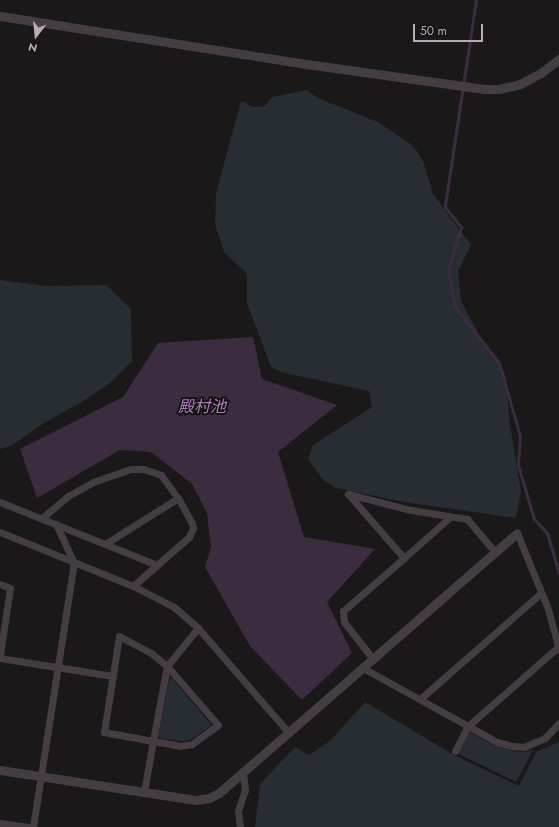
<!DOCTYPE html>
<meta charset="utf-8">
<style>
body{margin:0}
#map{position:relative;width:559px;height:827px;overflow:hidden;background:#1a1819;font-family:Jost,"Noto Sans JP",sans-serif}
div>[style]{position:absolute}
.green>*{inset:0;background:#272d33}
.water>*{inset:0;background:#3c2c40}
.stream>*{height:3px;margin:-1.5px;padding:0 1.5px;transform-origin:1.5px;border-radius:1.5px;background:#3c2c40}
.minor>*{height:7px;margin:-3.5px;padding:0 3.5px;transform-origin:3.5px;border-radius:3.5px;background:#453d43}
.tertiary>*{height:9px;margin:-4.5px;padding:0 4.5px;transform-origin:4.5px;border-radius:4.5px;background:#453d43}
span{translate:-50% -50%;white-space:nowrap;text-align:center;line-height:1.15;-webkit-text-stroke:4px #151314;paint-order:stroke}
.water-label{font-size:16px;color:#af7eb9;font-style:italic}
.north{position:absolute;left:16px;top:16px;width:40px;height:40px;-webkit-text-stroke:3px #151314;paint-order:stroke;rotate:196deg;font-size:11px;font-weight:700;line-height:16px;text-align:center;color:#bba9ba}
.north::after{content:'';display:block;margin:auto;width:14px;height:18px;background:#bba9ba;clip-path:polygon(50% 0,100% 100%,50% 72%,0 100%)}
.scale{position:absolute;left:413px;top:24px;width:70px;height:18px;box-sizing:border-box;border:2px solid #bba9ba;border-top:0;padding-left:5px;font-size:12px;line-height:14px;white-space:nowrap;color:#bba9ba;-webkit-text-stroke:3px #151314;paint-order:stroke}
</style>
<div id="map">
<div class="green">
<i style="clip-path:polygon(307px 90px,318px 98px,378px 122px,409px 143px,417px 151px,424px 164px,433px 194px,471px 245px,458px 271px,461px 301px,483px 342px,505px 373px,510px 424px,521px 492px,516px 518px,404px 502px,336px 488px,323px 480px,308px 459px,313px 445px,372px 407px,369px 391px,284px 373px,271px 367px,247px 303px,247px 274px,224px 252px,215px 224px,216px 193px,241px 101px,253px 107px,265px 106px,272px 97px)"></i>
<i style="clip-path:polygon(0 280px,46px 286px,106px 285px,131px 309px,132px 361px,110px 383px,80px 403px,44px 423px,11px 446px,0 449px)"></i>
<i style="clip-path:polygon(171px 677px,210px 723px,211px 726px,190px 740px,183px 741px,161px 739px,158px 736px,169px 680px)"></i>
<i style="clip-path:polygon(365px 702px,454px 755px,519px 786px,536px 752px,559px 742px,559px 827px,255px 827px,260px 784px,295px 747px,309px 755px,330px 741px)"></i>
<i style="clip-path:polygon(471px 733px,496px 746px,513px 751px,524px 752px,533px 750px,516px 782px,457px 753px,468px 734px)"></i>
</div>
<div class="water">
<i style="clip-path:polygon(253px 337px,262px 379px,337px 405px,278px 452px,304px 537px,375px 549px,327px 602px,352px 653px,302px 700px,250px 646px,205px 567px,211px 547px,207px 513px,192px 484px,151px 452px,120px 450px,37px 498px,20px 449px,123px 397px,158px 343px)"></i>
</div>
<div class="stream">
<i style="left:476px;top:0;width:206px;rotate:98.6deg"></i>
<i style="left:445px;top:204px;width:3px;rotate:90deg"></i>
<i style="left:445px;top:207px;width:26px;rotate:51deg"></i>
<i style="left:461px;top:227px;width:44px;rotate:107.2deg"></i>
<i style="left:448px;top:269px;width:39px;rotate:80deg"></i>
<i style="left:455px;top:307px;width:71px;rotate:51.8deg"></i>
<i style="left:499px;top:363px;width:76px;rotate:74deg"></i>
<i style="left:520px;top:436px;width:29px;rotate:94deg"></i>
<i style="left:518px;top:465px;width:56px;rotate:73.5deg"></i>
<i style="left:534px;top:519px;width:19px;rotate:47deg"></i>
<i style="left:547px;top:533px;width:42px;rotate:73.3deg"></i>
</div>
<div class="minor">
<i style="left:0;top:502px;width:113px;rotate:21.8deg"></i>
<i style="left:105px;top:544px;width:86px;rotate:-32.2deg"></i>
<i style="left:42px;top:518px;width:34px;rotate:-40deg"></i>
<i style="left:68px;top:496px;width:29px;rotate:-29deg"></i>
<i style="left:93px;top:482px;width:40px;rotate:-18.9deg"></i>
<i style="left:131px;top:469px;width:12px"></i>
<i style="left:143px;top:469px;width:19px;rotate:18deg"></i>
<i style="left:161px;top:475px;width:29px;rotate:54deg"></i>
<i style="left:178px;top:498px;width:29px;rotate:61deg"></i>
<i style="left:192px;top:523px;width:5px;rotate:79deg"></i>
<i style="left:193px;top:528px;width:10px;rotate:114deg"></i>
<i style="left:189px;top:537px;width:74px;rotate:138.8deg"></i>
<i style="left:0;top:532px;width:144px;rotate:22.1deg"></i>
<i style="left:133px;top:586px;width:46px;rotate:27.1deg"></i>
<i style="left:174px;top:607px;width:32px;rotate:41deg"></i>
<i style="left:198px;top:628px;width:138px;rotate:49.1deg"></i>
<i style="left:517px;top:533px;width:79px;rotate:67.7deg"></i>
<i style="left:547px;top:606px;width:45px;rotate:74.4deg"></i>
<i style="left:105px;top:544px;width:56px;rotate:22deg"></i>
<i style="left:404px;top:558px;width:62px;rotate:-41.7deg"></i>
<i style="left:0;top:584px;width:11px;rotate:22deg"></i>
<i style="left:10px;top:588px;width:68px;rotate:98.5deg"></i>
<i style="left:0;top:658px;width:114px;rotate:9.1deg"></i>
<i style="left:373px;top:659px;width:47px;rotate:-128.1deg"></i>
<i style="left:344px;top:622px;width:11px;rotate:-95deg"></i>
<i style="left:343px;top:611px;width:81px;rotate:-41deg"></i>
<i style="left:404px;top:558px;width:85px;rotate:-131.2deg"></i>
<i style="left:348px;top:494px;width:65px;rotate:14.3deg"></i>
<i style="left:411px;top:510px;width:57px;rotate:9.1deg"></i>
<i style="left:467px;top:519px;width:43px;rotate:49.7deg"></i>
<i style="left:167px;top:666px;width:76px;rotate:100.6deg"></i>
<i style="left:153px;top:741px;width:50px;rotate:-169.6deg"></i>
<i style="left:104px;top:732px;width:97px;rotate:-81.1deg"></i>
<i style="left:119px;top:636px;width:36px;rotate:28deg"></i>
<i style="left:151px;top:653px;width:21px;rotate:39deg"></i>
<i style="left:167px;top:666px;width:49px;rotate:-50.8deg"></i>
<i style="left:363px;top:668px;width:153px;rotate:28.9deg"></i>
<i style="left:497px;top:742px;width:16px;rotate:15deg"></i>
<i style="left:512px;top:746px;width:12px;rotate:5deg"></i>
<i style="left:524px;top:747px;width:23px;rotate:-23deg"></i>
<i style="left:545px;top:738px;width:21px;rotate:-47deg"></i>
<i style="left:420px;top:699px;width:161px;rotate:-41.2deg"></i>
<i style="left:455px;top:751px;width:28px;rotate:-63deg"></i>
<i style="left:468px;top:726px;width:120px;rotate:-41.3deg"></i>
<i style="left:144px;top:792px;width:52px;rotate:-80deg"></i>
<i style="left:153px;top:741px;width:27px;rotate:10deg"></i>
<i style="left:180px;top:746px;width:12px;rotate:-9deg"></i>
<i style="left:192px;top:744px;width:32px;rotate:-36deg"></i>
<i style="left:218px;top:725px;width:78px;rotate:-130.8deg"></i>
<i style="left:0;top:823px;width:29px;rotate:8deg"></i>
<i style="left:33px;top:827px;width:267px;rotate:-81.2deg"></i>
<i style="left:74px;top:563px;width:43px;rotate:-114.8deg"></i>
<i style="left:240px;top:827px;width:16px;rotate:-97deg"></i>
<i style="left:238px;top:811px;width:22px;rotate:-72deg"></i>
<i style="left:245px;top:790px;width:19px;rotate:-96deg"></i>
</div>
<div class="tertiary">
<i style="left:0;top:16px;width:318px;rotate:8.9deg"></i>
<i style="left:314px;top:65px;width:172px;rotate:8deg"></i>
<i style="left:484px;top:89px;width:15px"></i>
<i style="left:499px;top:89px;width:22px;rotate:-13deg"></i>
<i style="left:520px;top:84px;width:24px;rotate:-28deg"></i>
<i style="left:541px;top:73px;width:23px;rotate:-38deg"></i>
<i style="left:0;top:770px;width:198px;rotate:8.7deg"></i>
<i style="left:196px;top:800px;width:13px;rotate:-9deg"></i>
<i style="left:209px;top:798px;width:11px;rotate:-27deg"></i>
<i style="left:219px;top:793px;width:395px;rotate:-41.1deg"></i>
</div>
<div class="water-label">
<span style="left:202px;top:407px">殿村池</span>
</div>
<div class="north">N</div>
<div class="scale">50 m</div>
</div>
